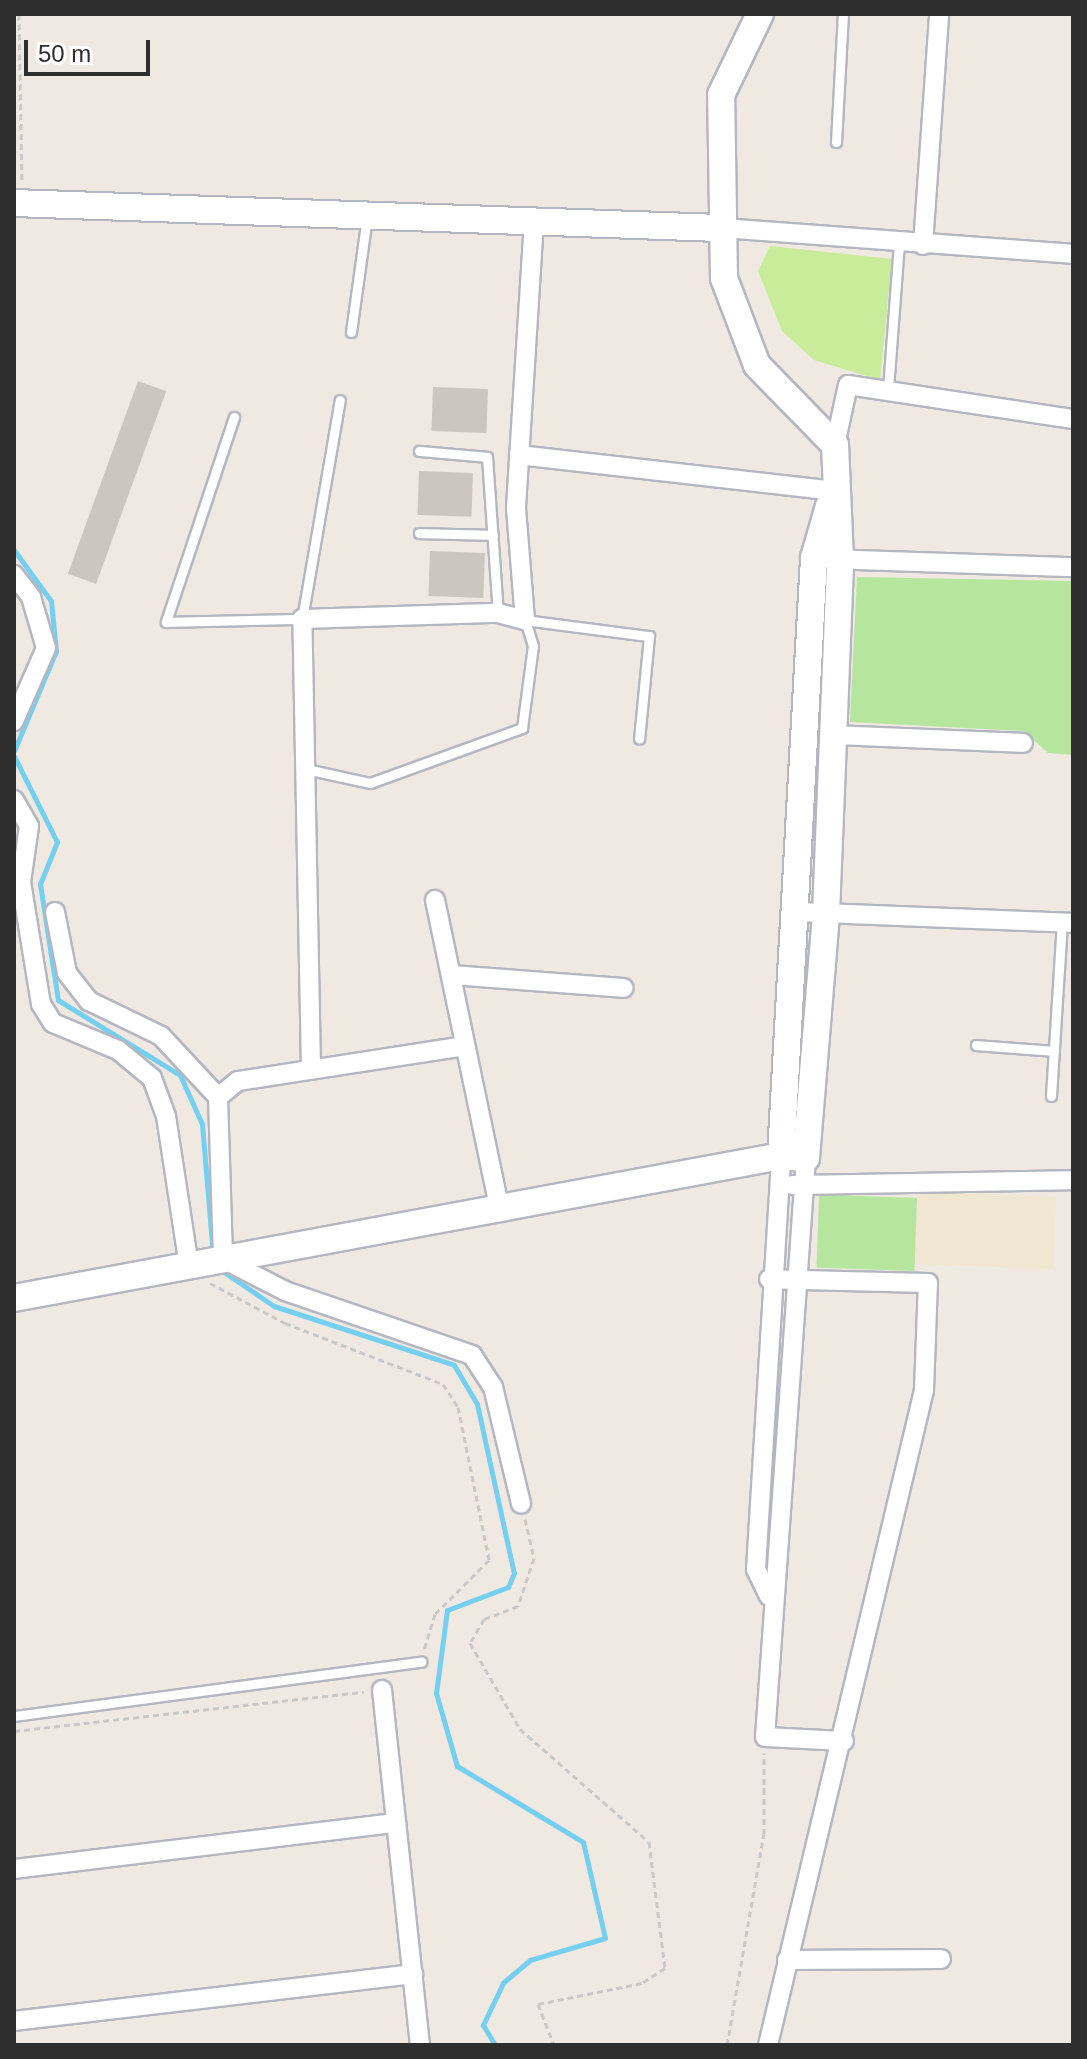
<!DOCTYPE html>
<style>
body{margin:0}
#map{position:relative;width:1087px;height:2059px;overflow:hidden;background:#efe9e1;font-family:Helvetica,sans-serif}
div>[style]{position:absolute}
.education>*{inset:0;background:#f0e6d1;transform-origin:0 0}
.green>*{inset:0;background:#b6e59e;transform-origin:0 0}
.pitch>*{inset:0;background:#c9ec9a}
.stream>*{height:5px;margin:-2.5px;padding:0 2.5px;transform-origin:2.5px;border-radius:2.5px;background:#75cff0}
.building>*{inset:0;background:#cbc7bf;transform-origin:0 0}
.path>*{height:3px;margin-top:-1.5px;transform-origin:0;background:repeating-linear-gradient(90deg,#c9c9c9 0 6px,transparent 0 10px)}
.roads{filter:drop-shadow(2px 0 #b4b7c1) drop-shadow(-2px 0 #b4b7c1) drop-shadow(0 2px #b4b7c1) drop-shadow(0 -2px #b4b7c1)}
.lane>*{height:9px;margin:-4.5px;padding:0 4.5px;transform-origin:4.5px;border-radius:4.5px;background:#fff}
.street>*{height:18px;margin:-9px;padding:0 9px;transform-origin:9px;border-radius:9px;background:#fff}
.secondary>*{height:26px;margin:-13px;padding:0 13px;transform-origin:13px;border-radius:13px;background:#fff}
span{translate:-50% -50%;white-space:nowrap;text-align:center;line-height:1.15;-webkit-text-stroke:8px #fff;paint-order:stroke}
.frame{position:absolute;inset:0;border:16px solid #2e2e2e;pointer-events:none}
.scale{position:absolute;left:24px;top:40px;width:126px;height:36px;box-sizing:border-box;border:4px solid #2e2e2e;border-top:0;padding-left:10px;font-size:24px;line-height:28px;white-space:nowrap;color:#2e2e2e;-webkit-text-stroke:6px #fff;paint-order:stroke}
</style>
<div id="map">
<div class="education">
<i style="left:1056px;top:1197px;width:72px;height:139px;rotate:92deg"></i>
</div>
<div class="green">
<i style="clip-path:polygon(857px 577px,1073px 581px,1073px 755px,1048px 753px,1024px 731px,850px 722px)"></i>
<i style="left:917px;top:1198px;width:73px;height:98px;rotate:92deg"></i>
</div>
<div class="pitch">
<i style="clip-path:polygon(770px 246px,892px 259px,880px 380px,814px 360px,782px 331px,758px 271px)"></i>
</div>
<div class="stream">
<i style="left:14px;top:550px;width:63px;rotate:54deg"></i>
<i style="left:51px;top:601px;width:50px;rotate:84.3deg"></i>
<i style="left:56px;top:651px;width:108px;rotate:112.8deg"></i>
<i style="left:14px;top:756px;width:96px;rotate:63.4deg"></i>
<i style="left:57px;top:842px;width:45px;rotate:112deg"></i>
<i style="left:40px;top:884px;width:117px;rotate:81.2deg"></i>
<i style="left:58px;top:1000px;width:143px;rotate:31.6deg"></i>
<i style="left:180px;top:1075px;width:54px;rotate:65.8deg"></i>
<i style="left:202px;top:1124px;width:130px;rotate:85.2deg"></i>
<i style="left:218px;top:1268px;width:68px;rotate:34.2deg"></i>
<i style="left:274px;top:1306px;width:189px;rotate:18.1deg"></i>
<i style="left:454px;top:1365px;width:45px;rotate:59.5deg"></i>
<i style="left:477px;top:1404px;width:173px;rotate:77.7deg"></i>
<i style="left:514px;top:1573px;width:15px;rotate:113deg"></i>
<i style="left:508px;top:1587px;width:65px;rotate:159.3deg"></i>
<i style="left:447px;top:1610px;width:84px;rotate:97.5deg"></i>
<i style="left:436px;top:1693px;width:76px;rotate:74deg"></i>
<i style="left:457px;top:1766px;width:147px;rotate:31.1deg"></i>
<i style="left:583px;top:1842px;width:98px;rotate:77.1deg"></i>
<i style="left:605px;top:1938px;width:78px;rotate:163.7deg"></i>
<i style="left:530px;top:1960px;width:35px;rotate:140deg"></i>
<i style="left:503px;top:1983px;width:47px;rotate:115.5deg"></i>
<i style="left:483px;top:2025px;width:23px;rotate:59deg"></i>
</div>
<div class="building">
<i style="left:138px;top:381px;width:30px;height:205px;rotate:20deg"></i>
<i style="left:433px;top:387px;width:55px;height:44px;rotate:2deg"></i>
<i style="left:419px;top:471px;width:54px;height:44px;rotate:2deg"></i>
<i style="left:430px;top:551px;width:55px;height:45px;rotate:2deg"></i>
</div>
<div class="path">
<i style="left:19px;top:14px;width:168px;rotate:89deg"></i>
<i style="left:210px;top:1283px;width:85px;rotate:28.1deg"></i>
<i style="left:285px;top:1323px;width:169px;rotate:21.1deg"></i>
<i style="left:443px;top:1384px;width:27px;rotate:57deg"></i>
<i style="left:458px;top:1407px;width:156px;rotate:78.5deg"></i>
<i style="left:489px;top:1560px;width:76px;rotate:135deg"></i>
<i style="left:435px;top:1614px;width:39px;rotate:107deg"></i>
<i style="left:525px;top:1519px;width:40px;rotate:77deg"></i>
<i style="left:534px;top:1558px;width:51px;rotate:108.4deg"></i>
<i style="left:518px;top:1606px;width:36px;rotate:159deg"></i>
<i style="left:484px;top:1619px;width:28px;rotate:120deg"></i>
<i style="left:470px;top:1643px;width:99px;rotate:59.8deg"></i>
<i style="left:520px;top:1729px;width:171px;rotate:41.2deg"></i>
<i style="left:649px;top:1842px;width:127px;rotate:82.8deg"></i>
<i style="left:665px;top:1968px;width:27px;rotate:147deg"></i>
<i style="left:642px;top:1983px;width:106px;rotate:168.6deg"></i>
<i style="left:538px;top:2004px;width:44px;rotate:68.7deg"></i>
<i style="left:14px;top:1731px;width:352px;rotate:-6.4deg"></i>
<i style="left:727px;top:2045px;width:214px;rotate:-80.1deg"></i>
<i style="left:764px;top:1834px;width:81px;rotate:-90deg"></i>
</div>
<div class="roads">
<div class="lane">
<i style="left:836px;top:142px;width:128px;rotate:-86.9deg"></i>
<i style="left:351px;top:332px;width:116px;rotate:-82.1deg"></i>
<i style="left:888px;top:389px;width:146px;rotate:-85.7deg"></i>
<i style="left:234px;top:417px;width:216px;rotate:108.4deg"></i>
<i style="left:166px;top:622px;width:136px;rotate:-1.3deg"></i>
<i style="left:302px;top:619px;width:222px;rotate:-80.2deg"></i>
<i style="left:419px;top:451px;width:68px;rotate:5deg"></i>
<i style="left:487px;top:457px;width:156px;rotate:86deg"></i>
<i style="left:419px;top:533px;width:74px;rotate:1.5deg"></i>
<i style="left:306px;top:769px;width:66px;rotate:12.3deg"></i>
<i style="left:370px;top:783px;width:162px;rotate:-19.9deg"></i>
<i style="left:522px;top:728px;width:83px;rotate:-82.4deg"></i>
<i style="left:533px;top:646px;width:27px;rotate:-107deg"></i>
<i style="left:525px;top:620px;width:125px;rotate:7.4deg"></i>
<i style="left:649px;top:636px;width:103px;rotate:95.5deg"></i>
<i style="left:976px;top:1045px;width:78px;rotate:4.4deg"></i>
<i style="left:1051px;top:1096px;width:174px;rotate:-86.4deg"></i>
<i style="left:14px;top:1716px;width:411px;rotate:-7.6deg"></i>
</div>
<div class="street">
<i style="left:721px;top:228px;width:353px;rotate:4.2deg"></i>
<i style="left:923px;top:245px;width:232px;rotate:-86deg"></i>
<i style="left:835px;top:445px;width:61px;rotate:-77.8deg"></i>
<i style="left:848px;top:385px;width:228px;rotate:8.6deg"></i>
<i style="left:519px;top:455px;width:316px;rotate:6.5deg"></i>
<i style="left:829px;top:559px;width:244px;rotate:1.9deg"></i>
<i style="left:14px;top:575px;width:28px;rotate:52deg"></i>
<i style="left:31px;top:597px;width:53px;rotate:73.6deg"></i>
<i style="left:46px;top:648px;width:80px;rotate:113.7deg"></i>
<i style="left:834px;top:735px;width:189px;rotate:2.4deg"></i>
<i style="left:14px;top:800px;width:30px;rotate:60deg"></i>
<i style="left:29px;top:826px;width:57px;rotate:98.1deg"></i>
<i style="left:21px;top:882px;width:124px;rotate:80.7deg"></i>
<i style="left:41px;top:1004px;width:22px;rotate:58deg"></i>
<i style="left:53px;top:1023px;width:70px;rotate:22.6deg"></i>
<i style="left:118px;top:1050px;width:44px;rotate:39.5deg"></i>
<i style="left:152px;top:1078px;width:40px;rotate:69.8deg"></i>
<i style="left:166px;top:1116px;width:152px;rotate:81.3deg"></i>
<i style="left:435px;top:900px;width:313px;rotate:78.2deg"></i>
<i style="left:55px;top:912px;width:62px;rotate:78.9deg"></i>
<i style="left:67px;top:973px;width:36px;rotate:52deg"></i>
<i style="left:89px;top:1001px;width:80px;rotate:25.9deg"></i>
<i style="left:161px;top:1036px;width:83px;rotate:46.9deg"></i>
<i style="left:800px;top:912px;width:273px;rotate:2.3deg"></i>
<i style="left:451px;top:975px;width:173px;rotate:4.3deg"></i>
<i style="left:465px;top:1046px;width:230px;rotate:171.2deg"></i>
<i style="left:238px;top:1081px;width:26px;rotate:141deg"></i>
<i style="left:218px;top:1097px;width:162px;rotate:88.2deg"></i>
<i style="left:223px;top:1259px;width:70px;rotate:27.3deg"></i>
<i style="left:285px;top:1291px;width:198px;rotate:18.9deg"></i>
<i style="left:472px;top:1355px;width:38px;rotate:57deg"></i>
<i style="left:493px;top:1387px;width:120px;rotate:76.5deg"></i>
<i style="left:311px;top:1069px;width:450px;rotate:-91.1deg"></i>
<i style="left:302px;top:619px;width:196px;rotate:-1.8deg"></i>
<i style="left:498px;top:613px;width:28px;rotate:15deg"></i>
<i style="left:525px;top:620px;width:113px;rotate:-94.6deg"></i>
<i style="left:516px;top:507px;width:288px;rotate:-86.4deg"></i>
<i style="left:806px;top:1158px;width:580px;rotate:94.05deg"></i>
<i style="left:765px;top:1737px;width:79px;rotate:2.9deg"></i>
<i style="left:792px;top:1185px;width:281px;rotate:-1deg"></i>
<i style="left:769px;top:1596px;width:30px;rotate:-116deg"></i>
<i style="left:756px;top:1569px;width:414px;rotate:-86.5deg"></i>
<i style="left:382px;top:1690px;width:357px;rotate:83.9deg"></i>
<i style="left:14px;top:1869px;width:385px;rotate:-6.9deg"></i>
<i style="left:787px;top:1960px;width:154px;rotate:-0.4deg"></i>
<i style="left:14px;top:2021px;width:402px;rotate:-6.7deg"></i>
<i style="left:768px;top:2045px;width:673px;rotate:-76.6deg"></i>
<i style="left:924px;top:1390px;width:107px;rotate:-87.9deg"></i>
<i style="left:928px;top:1283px;width:159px;rotate:-178.6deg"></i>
</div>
<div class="secondary">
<i style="left:14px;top:203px;width:707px;rotate:2.03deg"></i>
<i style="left:781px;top:1156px;width:599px;rotate:-86.84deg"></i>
<i style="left:814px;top:558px;width:54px;rotate:-73.9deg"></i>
<i style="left:14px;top:1298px;width:780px;rotate:-10.49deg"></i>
<i style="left:781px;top:1156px;width:25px;rotate:5deg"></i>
<i style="left:806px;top:1158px;width:245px;rotate:-85.3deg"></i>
<i style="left:826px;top:914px;width:355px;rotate:-87.7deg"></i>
<i style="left:840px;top:559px;width:114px;rotate:-92.5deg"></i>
<i style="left:835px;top:445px;width:112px;rotate:-134.3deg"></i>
<i style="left:757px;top:365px;width:93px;rotate:-110.8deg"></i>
<i style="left:724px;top:278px;width:183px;rotate:-90.9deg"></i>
<i style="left:721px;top:95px;width:90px;rotate:-64.3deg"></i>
</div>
</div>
<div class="frame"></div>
<div class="scale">50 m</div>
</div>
